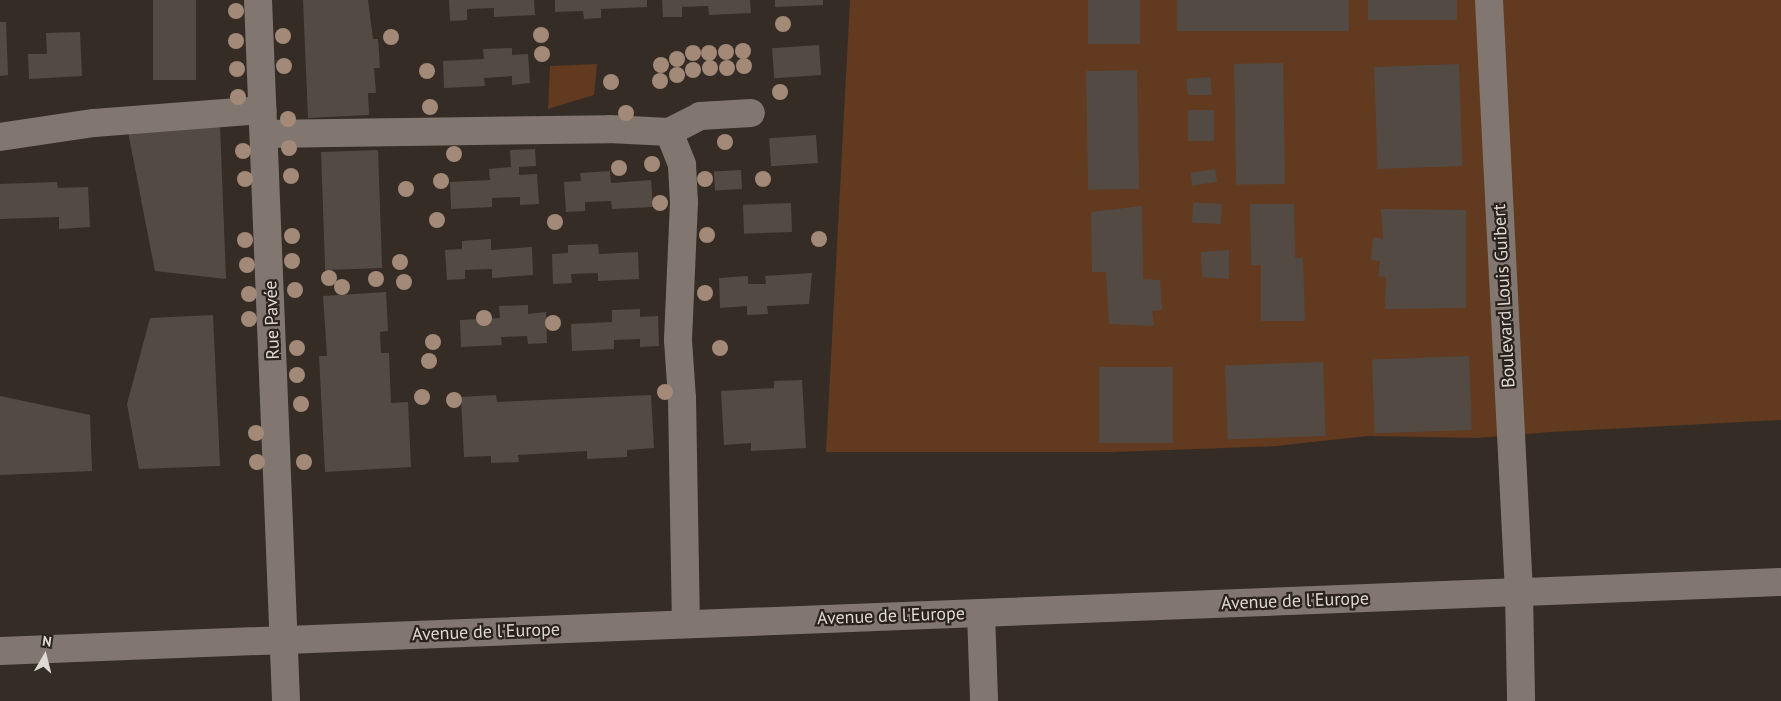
<!DOCTYPE html>
<meta charset="utf-8">
<style>
body{margin:0}
#map{position:relative;width:1781px;height:701px;overflow:hidden;background:#352c26;font-family:"PT Sans",sans-serif}
div>[style]{position:absolute}
.green>*{inset:0;background:#613a1f}
.building>*{inset:0;background:#544a44;transform-origin:0 0}
.minor>*{height:28px;margin:-14px;padding:0 14px;transform-origin:14px;border-radius:14px;background:#827770}
.trees>*{width:16px;height:16px;margin:-8px;border-radius:50%;background:#a28978}
span{translate:-50% -50%;white-space:nowrap;text-align:center;line-height:1.15;-webkit-text-stroke:4.5px #2b221c;paint-order:stroke}
.street-label{font-size:18px;color:#dfd9d5}
.north{position:absolute;left:20px;top:631px;width:50px;height:50px;-webkit-text-stroke:4px #2b221c;paint-order:stroke;rotate:8deg;font-size:14px;font-weight:700;line-height:20px;text-align:center;color:#dfd9d5}
.north::after{content:'';display:block;margin:auto;width:18px;height:22px;background:#dfd9d5;clip-path:polygon(50% 0,100% 100%,50% 72%,0 100%)}
</style>
<div id="map">
<div class="green">
<i style="clip-path:polygon(850px 0,1781px 0,1781px 420px,1551px 432px,1478px 438px,1368px 436px,1276px 446px,1113px 452px,826px 452px)"></i>
<i style="clip-path:polygon(597px 64px,594px 95px,548px 109px,550px 66px)"></i>
</div>
<div class="building">
<i style="left:153px;top:0;width:43px;height:80px"></i>
<i style="clip-path:polygon(303px 0,368px 0,373px 39px,378px 39px,380px 68px,374px 68px,376px 93px,368px 93px,369px 115px,308px 118px)"></i>
<i style="clip-path:polygon(449px 0,534px 0,535px 15px,494px 17px,494px 8px,467px 9px,467px 20px,450px 21px)"></i>
<i style="clip-path:polygon(555px 0,647px 0,647px 7px,601px 9px,601px 18px,584px 19px,583px 11px,555px 12px)"></i>
<i style="clip-path:polygon(662px 0,750px 0,751px 13px,709px 15px,708px 6px,682px 7px,682px 17px,663px 17px)"></i>
<i style="clip-path:polygon(775px 0,823px 0,823px 5px,775px 7px)"></i>
<i style="left:1088px;top:0;width:52px;height:44px"></i>
<i style="left:1177px;top:0;width:172px;height:31px"></i>
<i style="left:1368px;top:0;width:89px;height:20px"></i>
<i style="clip-path:polygon(0 22px,6px 22px,8px 75px,0 76px)"></i>
<i style="clip-path:polygon(80px 32px,82px 76px,29px 79px,28px 54px,47px 54px,46px 33px)"></i>
<i style="left:819px;top:45px;width:30px;height:47px;rotate:86deg"></i>
<i style="clip-path:polygon(512px 48px,512px 55px,528px 54px,530px 83px,512px 85px,512px 76px,484px 78px,485px 86px,444px 88px,443px 61px,484px 59px,483px 49px)"></i>
<i style="left:1283px;top:63px;width:121px;height:49px;rotate:89deg"></i>
<i style="left:1459px;top:64px;width:102px;height:85px;rotate:88deg"></i>
<i style="left:1137px;top:70px;width:119px;height:51px;rotate:89deg"></i>
<i style="clip-path:polygon(1210px 77px,1212px 95px,1188px 95px,1186px 79px)"></i>
<i style="left:1214px;top:110px;width:31px;height:26px;rotate:90deg"></i>
<i style="clip-path:polygon(220px 125px,226px 279px,155px 271px,128px 132px)"></i>
<i style="left:816px;top:135px;width:28px;height:47px;rotate:86deg"></i>
<i style="clip-path:polygon(535px 149px,536px 166px,519px 167px,519px 175px,537px 174px,539px 204px,520px 205px,520px 197px,492px 198px,492px 207px,451px 209px,450px 182px,490px 180px,489px 169px,511px 167px,510px 150px)"></i>
<i style="left:378px;top:150px;width:118px;height:57px;rotate:88deg"></i>
<i style="left:1215px;top:169px;width:13px;height:25px;rotate:81deg"></i>
<i style="left:741px;top:170px;width:19px;height:27px;rotate:87deg"></i>
<i style="clip-path:polygon(610px 171px,611px 183px,651px 180px,653px 207px,612px 209px,611px 201px,585px 202px,585px 211px,566px 212px,564px 182px,581px 181px,580px 173px)"></i>
<i style="clip-path:polygon(57px 182px,58px 188px,88px 187px,90px 227px,59px 229px,59px 217px,0 219px,0 184px)"></i>
<i style="left:791px;top:203px;width:29px;height:48px;rotate:88deg"></i>
<i style="left:1222px;top:204px;width:20px;height:29px;rotate:93deg"></i>
<i style="clip-path:polygon(1250px 204px,1294px 204px,1295px 258px,1303px 258px,1305px 321px,1261px 321px,1261px 265px,1251px 265px)"></i>
<i style="clip-path:polygon(1142px 206px,1143px 279px,1160px 280px,1162px 310px,1152px 311px,1154px 326px,1109px 324px,1106px 272px,1092px 272px,1091px 212px)"></i>
<i style="clip-path:polygon(1381px 209px,1466px 210px,1466px 308px,1385px 309px,1386px 277px,1378px 276px,1380px 261px,1371px 260px,1373px 237px,1383px 239px)"></i>
<i style="clip-path:polygon(491px 239px,491px 250px,532px 247px,533px 275px,492px 278px,492px 269px,465px 270px,465px 279px,447px 280px,445px 250px,462px 249px,462px 241px)"></i>
<i style="clip-path:polygon(598px 244px,599px 254px,638px 252px,639px 279px,598px 281px,598px 273px,571px 274px,572px 283px,553px 284px,552px 254px,568px 253px,568px 245px)"></i>
<i style="clip-path:polygon(1229px 250px,1229px 279px,1202px 277px,1201px 252px)"></i>
<i style="clip-path:polygon(812px 273px,809px 304px,767px 306px,768px 314px,747px 315px,747px 306px,720px 308px,719px 278px,748px 276px,748px 284px,766px 284px,765px 276px)"></i>
<i style="clip-path:polygon(386px 292px,388px 331px,380px 332px,381px 353px,389px 353px,391px 403px,408px 402px,411px 467px,325px 472px,319px 356px,327px 356px,323px 296px)"></i>
<i style="clip-path:polygon(528px 305px,528px 314px,546px 312px,547px 343px,528px 344px,527px 336px,501px 337px,502px 345px,461px 347px,460px 320px,500px 318px,499px 306px)"></i>
<i style="clip-path:polygon(640px 309px,640px 317px,658px 316px,659px 346px,640px 347px,640px 339px,614px 340px,614px 349px,572px 351px,571px 324px,612px 322px,612px 310px)"></i>
<i style="clip-path:polygon(213px 315px,220px 466px,139px 469px,127px 404px,150px 318px)"></i>
<i style="left:1469px;top:356px;width:74px;height:97px;rotate:88deg"></i>
<i style="left:1323px;top:362px;width:74px;height:98px;rotate:88deg"></i>
<i style="left:1173px;top:367px;width:76px;height:74px;rotate:90deg"></i>
<i style="clip-path:polygon(802px 380px,806px 448px,751px 451px,751px 443px,724px 445px,721px 391px,774px 388px,774px 381px)"></i>
<i style="clip-path:polygon(496px 395px,497px 402px,651px 395px,654px 448px,627px 450px,627px 457px,587px 459px,587px 451px,518px 455px,519px 462px,491px 463px,491px 456px,464px 457px,461px 397px)"></i>
<i style="clip-path:polygon(0 396px,90px 415px,92px 471px,0 475px)"></i>
</div>
<div class="minor">
<i style="left:258px;top:0;width:702px;rotate:87.71deg"></i>
<i style="left:1489px;top:0;width:594px;rotate:87.1deg"></i>
<i style="left:1519px;top:593px;width:108px;rotate:88.9deg"></i>
<i style="left:669px;top:132px;width:35px;rotate:-27deg"></i>
<i style="left:700px;top:116px;width:51px;rotate:-3.4deg"></i>
<i style="left:264px;top:134px;width:345px;rotate:-0.8deg"></i>
<i style="left:609px;top:129px;width:60px;rotate:2.9deg"></i>
<i style="left:669px;top:132px;width:35px;rotate:68deg"></i>
<i style="left:682px;top:165px;width:37px;rotate:87deg"></i>
<i style="left:684px;top:202px;width:138px;rotate:92.5deg"></i>
<i style="left:678px;top:340px;width:58px;rotate:86.1deg"></i>
<i style="left:682px;top:398px;width:226px;rotate:89deg"></i>
<i style="left:0;top:137px;width:95px;rotate:-8.5deg"></i>
<i style="left:94px;top:123px;width:169px;rotate:-4.4deg"></i>
<i style="left:981px;top:613px;width:88px;rotate:88deg"></i>
<i style="left:0;top:651px;width:1782px;rotate:-2.22deg"></i>
</div>
<div class="trees">
<i style="left:236px;top:11px"></i>
<i style="left:783px;top:24px"></i>
<i style="left:541px;top:35px"></i>
<i style="left:283px;top:36px"></i>
<i style="left:391px;top:37px"></i>
<i style="left:236px;top:41px"></i>
<i style="left:743px;top:51px"></i>
<i style="left:726px;top:52px"></i>
<i style="left:693px;top:53px"></i>
<i style="left:709px;top:53px"></i>
<i style="left:542px;top:54px"></i>
<i style="left:677px;top:59px"></i>
<i style="left:661px;top:65px"></i>
<i style="left:284px;top:66px"></i>
<i style="left:744px;top:66px"></i>
<i style="left:710px;top:68px"></i>
<i style="left:727px;top:68px"></i>
<i style="left:237px;top:69px"></i>
<i style="left:693px;top:70px"></i>
<i style="left:427px;top:71px"></i>
<i style="left:677px;top:75px"></i>
<i style="left:660px;top:81px"></i>
<i style="left:611px;top:82px"></i>
<i style="left:780px;top:92px"></i>
<i style="left:238px;top:97px"></i>
<i style="left:430px;top:107px"></i>
<i style="left:626px;top:113px"></i>
<i style="left:288px;top:119px"></i>
<i style="left:725px;top:142px"></i>
<i style="left:289px;top:148px"></i>
<i style="left:243px;top:151px"></i>
<i style="left:454px;top:154px"></i>
<i style="left:652px;top:164px"></i>
<i style="left:619px;top:168px"></i>
<i style="left:291px;top:176px"></i>
<i style="left:245px;top:179px"></i>
<i style="left:705px;top:179px"></i>
<i style="left:763px;top:179px"></i>
<i style="left:441px;top:181px"></i>
<i style="left:406px;top:189px"></i>
<i style="left:660px;top:203px"></i>
<i style="left:437px;top:220px"></i>
<i style="left:555px;top:222px"></i>
<i style="left:707px;top:235px"></i>
<i style="left:292px;top:236px"></i>
<i style="left:819px;top:239px"></i>
<i style="left:245px;top:240px"></i>
<i style="left:292px;top:261px"></i>
<i style="left:400px;top:262px"></i>
<i style="left:247px;top:265px"></i>
<i style="left:329px;top:278px"></i>
<i style="left:376px;top:279px"></i>
<i style="left:404px;top:282px"></i>
<i style="left:342px;top:287px"></i>
<i style="left:295px;top:290px"></i>
<i style="left:705px;top:293px"></i>
<i style="left:249px;top:294px"></i>
<i style="left:484px;top:318px"></i>
<i style="left:249px;top:319px"></i>
<i style="left:553px;top:323px"></i>
<i style="left:433px;top:342px"></i>
<i style="left:297px;top:348px"></i>
<i style="left:720px;top:348px"></i>
<i style="left:429px;top:361px"></i>
<i style="left:297px;top:375px"></i>
<i style="left:665px;top:392px"></i>
<i style="left:422px;top:397px"></i>
<i style="left:454px;top:400px"></i>
<i style="left:301px;top:404px"></i>
<i style="left:256px;top:433px"></i>
<i style="left:257px;top:462px"></i>
<i style="left:304px;top:462px"></i>
</div>
<div class="street-label">
<span style="left:1504px;top:296px;rotate:-93deg">Boulevard Louis Guibert</span>
<span style="left:272px;top:320px;rotate:-92deg">Rue Pavée</span>
<span style="left:1295px;top:601px;rotate:-2deg">Avenue de l'Europe</span>
<span style="left:891px;top:616px;rotate:-2deg">Avenue de l'Europe</span>
<span style="left:486px;top:632px;rotate:-2deg">Avenue de l'Europe</span>
</div>
<div class="north">N</div>
</div>
